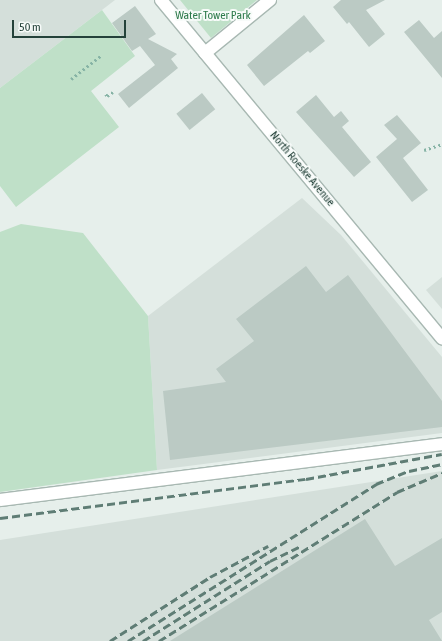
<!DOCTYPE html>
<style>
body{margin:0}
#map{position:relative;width:442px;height:641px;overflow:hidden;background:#e6efeb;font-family:"Asap Condensed",sans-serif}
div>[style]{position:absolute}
.built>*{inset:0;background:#d4dfda}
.green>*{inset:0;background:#bfe0c8}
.building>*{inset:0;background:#bbcac4;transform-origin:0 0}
.path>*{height:2.5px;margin-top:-1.25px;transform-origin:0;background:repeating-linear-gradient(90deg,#86b3a5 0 2px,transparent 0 5px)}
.roads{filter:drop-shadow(1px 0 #a8b8b2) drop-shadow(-1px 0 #a8b8b2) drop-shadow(0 1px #a8b8b2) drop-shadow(0 -1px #a8b8b2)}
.minor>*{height:12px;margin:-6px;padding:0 6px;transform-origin:6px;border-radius:6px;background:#fff}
.rail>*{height:3px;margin-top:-1.5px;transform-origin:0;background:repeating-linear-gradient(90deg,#5f7d75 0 8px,transparent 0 12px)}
span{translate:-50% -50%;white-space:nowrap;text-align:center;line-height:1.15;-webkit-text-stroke:4px #f7fbf9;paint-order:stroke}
.park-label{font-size:12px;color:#2d7a4b}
.street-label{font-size:12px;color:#24423a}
.scale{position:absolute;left:12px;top:20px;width:114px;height:18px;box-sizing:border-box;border:2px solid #24423a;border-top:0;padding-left:5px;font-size:12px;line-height:14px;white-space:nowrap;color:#24423a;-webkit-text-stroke:3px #f7fbf9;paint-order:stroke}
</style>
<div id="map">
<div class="built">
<i style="clip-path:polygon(0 0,115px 0,0 88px)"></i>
<i style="clip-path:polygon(302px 198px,341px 235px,442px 357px,442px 433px,157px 470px,148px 316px)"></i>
<i style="clip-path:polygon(442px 277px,442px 309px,426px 290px)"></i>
<i style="clip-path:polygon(442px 471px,442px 641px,0 641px,0 540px)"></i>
</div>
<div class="green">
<i style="clip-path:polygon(180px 0,257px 0,211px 38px)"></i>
<i style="clip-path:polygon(102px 10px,135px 56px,91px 91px,119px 127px,16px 207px,0 186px,0 88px)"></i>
<i style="clip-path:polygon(21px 224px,83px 233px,148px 316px,157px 470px,0 492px,0 232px)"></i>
</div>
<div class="building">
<i style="clip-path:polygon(341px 0,385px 0,366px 10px,385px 34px,369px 47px,349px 22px,347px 24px,333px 7px)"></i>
<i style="clip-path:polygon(135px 6px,156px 34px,148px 39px,177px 54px,171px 59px,178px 68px,129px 108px,118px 94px,155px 65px,140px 46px,132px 51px,112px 23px)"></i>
<i style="clip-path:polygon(304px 15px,325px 41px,310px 53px,308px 51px,264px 86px,247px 65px)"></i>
<i style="clip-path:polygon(419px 20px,434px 38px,442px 31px,442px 78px,404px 32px)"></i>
<i style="left:202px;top:93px;width:21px;height:33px;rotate:51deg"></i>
<i style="clip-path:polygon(316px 95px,334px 117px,341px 111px,349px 121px,342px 127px,371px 162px,354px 177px,296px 112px)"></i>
<i style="clip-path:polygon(397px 115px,421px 143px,403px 158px,428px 190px,412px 202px,376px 157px,397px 139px,384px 125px)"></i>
<i style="clip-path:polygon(306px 266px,326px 292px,348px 275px,442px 401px,442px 427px,170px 460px,163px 391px,226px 382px,216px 369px,254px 341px,236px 319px)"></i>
<i style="clip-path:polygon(365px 519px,395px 566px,442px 538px,442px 612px,429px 620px,442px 641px,170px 641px)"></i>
</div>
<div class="path">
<i style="left:71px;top:79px;width:39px;rotate:-38deg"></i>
<i style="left:106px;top:94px;width:2px;rotate:63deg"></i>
<i style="left:107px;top:96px;width:7px;rotate:-34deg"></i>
<i style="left:424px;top:150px;width:19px;rotate:-18deg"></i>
</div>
<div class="roads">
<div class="minor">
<i style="left:161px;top:0;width:440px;rotate:50.3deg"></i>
<i style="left:205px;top:53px;width:84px;rotate:-39.2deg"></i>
<i style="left:0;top:500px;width:446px;rotate:-7.2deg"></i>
</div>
</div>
<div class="rail">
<i style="left:0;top:518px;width:308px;rotate:-7.3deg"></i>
<i style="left:306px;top:479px;width:138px;rotate:-10.4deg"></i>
<i style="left:110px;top:641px;width:119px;rotate:-32.6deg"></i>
<i style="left:210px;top:577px;width:66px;rotate:-28.1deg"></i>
<i style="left:128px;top:641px;width:294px;rotate:-32.3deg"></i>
<i style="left:376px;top:484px;width:35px;rotate:-22deg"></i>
<i style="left:409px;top:471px;width:34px;rotate:-12deg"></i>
<i style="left:143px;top:641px;width:150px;rotate:-32.2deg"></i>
<i style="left:270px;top:561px;width:34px;rotate:-26deg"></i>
<i style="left:159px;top:641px;width:281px;rotate:-32deg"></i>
<i style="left:397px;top:492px;width:49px;rotate:-22.9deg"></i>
</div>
<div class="park-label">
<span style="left:213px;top:16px">Water Tower Park</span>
</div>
<div class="street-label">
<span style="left:302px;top:169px;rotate:50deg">North Roeske Avenue</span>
</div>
<div class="scale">50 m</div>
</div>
